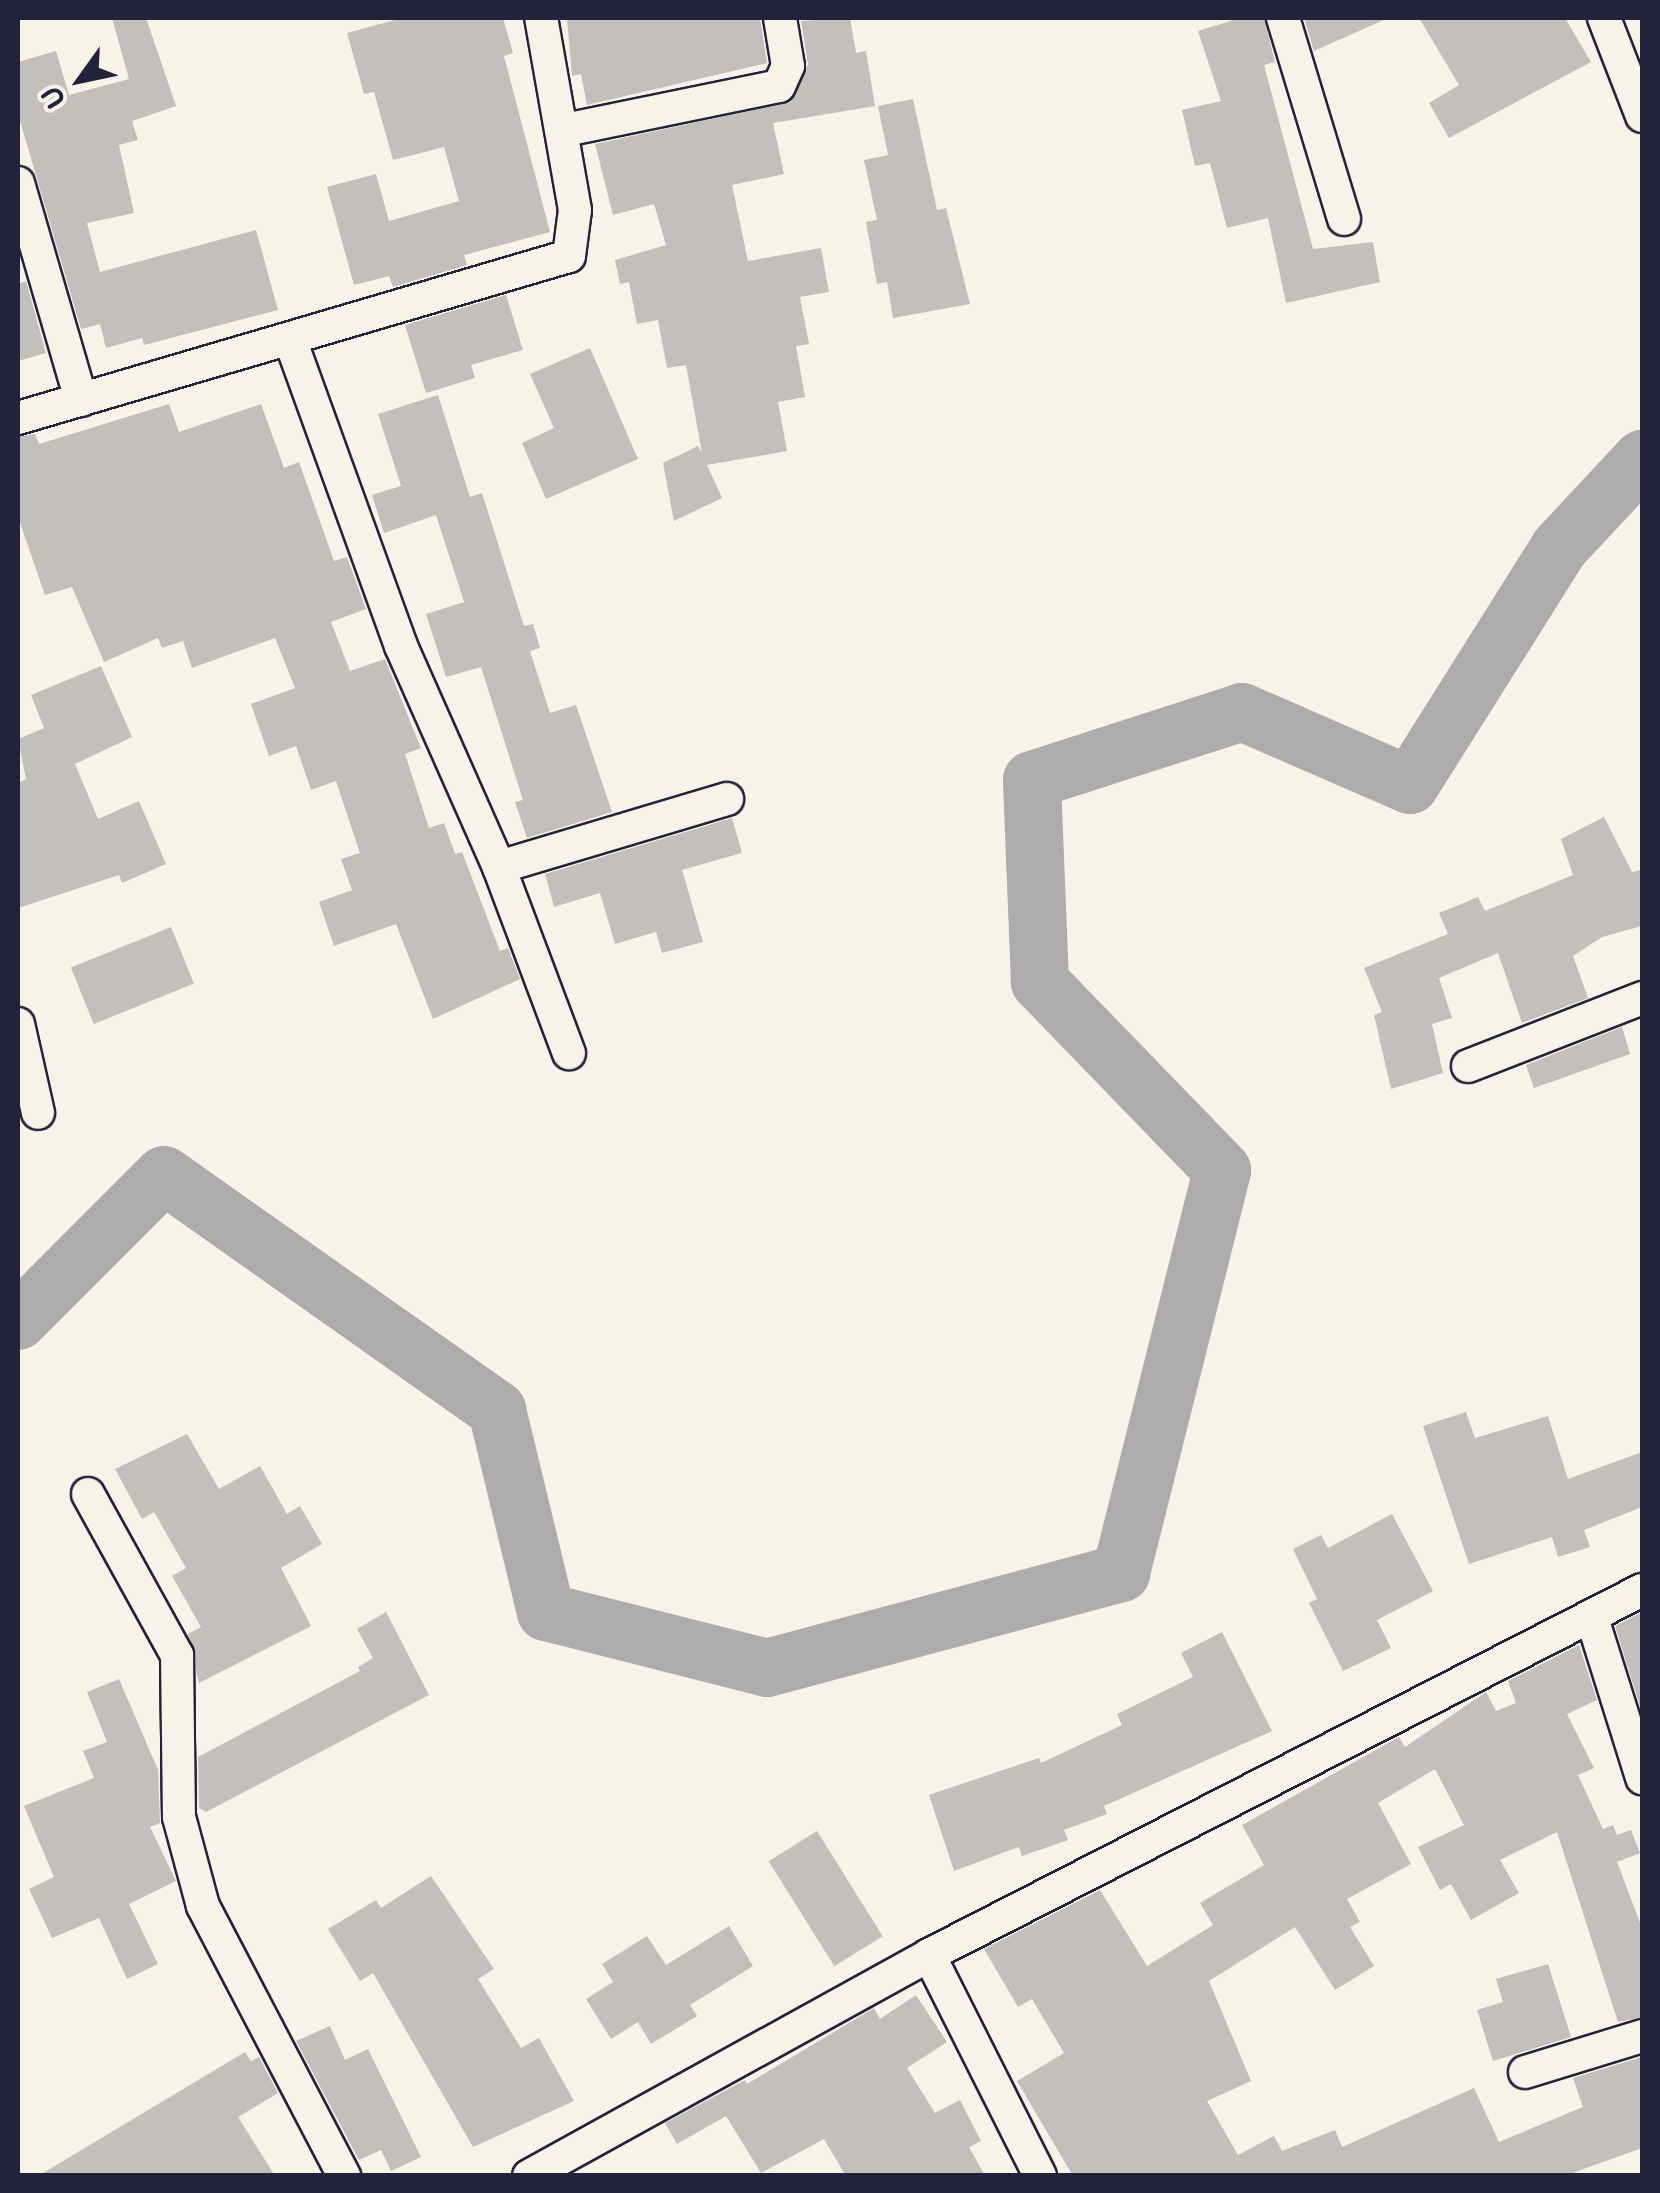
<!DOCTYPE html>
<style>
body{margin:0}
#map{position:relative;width:1660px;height:2193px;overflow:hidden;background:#f7f3e8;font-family:"Balsamiq Sans",sans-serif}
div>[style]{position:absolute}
.river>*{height:58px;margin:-29px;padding:0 29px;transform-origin:29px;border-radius:29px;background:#aeabad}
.building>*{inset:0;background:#c2bfbd;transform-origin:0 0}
.roads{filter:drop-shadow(2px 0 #22223b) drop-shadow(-2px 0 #22223b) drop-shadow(0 2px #22223b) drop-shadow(0 -2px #22223b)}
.minor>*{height:32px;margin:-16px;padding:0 16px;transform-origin:16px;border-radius:16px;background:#f7f3e8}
span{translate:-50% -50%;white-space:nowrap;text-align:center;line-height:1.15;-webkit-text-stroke:10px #f7f3e8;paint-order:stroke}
.frame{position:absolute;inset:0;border:20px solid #22223b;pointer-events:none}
.north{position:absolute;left:30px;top:30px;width:100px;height:100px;-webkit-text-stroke:8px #f7f3e8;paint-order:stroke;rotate:237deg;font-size:28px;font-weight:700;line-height:40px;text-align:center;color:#22223b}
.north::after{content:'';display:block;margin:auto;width:35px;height:45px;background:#22223b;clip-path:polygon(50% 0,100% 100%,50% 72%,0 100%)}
</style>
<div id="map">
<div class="river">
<i style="left:18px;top:1321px;width:206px;rotate:-45deg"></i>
<i style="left:164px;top:1175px;width:408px;rotate:35.2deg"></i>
<i style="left:497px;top:1410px;width:208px;rotate:76.4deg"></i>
<i style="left:546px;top:1612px;width:228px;rotate:14.2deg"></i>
<i style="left:767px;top:1668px;width:367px;rotate:-15deg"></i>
<i style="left:1121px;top:1573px;width:415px;rotate:-75.9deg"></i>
<i style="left:1222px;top:1170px;width:262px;rotate:-134.1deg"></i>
<i style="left:1040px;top:982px;width:202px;rotate:-92.3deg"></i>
<i style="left:1032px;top:780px;width:221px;rotate:-17.9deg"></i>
<i style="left:1242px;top:712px;width:183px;rotate:23.5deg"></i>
<i style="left:1410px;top:785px;width:280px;rotate:-57.8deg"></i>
<i style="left:1559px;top:548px;width:122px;rotate:-47deg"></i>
</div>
<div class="building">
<i style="clip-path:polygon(112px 18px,146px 18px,176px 106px,132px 121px,138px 140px,119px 145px,134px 213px,87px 223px,100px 272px,256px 230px,278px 310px,144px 345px,142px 338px,106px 348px,100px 324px,81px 329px,18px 114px,18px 62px,56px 51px,69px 95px,129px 79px)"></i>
<i style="clip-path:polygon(402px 18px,503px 18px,513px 53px,504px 56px,550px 232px,464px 255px,467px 265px,393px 287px,389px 276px,354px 285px,327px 187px,376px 174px,389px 221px,459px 201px,444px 147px,393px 160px,374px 92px,364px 94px,347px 33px)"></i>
<i style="clip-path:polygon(567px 18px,760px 18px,767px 63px,587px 105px,581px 74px,572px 76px)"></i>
<i style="clip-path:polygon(850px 18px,856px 53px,866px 51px,875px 106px,773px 123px,784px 174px,732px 185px,748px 261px,821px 248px,829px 292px,800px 297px,809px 344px,796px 346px,805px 397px,778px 402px,787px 451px,707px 465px,722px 498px,674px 521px,663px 463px,698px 446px,702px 453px,686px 365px,667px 368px,658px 320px,637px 324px,629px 282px,620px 284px,615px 260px,666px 245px,654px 204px,613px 215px,595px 144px,791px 102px,808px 64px,801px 21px)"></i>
<i style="clip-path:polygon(1240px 18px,1264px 18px,1275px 62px,1264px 65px,1313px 249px,1373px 242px,1380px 282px,1286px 303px,1268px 218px,1227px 228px,1210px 163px,1195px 166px,1182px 110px,1221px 101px,1198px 31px)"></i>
<i style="clip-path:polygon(1304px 18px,1388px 18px,1314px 51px)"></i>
<i style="clip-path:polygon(1419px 18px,1565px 18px,1591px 62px,1449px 138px,1429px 103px,1459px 85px)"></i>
<i style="clip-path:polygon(913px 99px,937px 210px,946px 208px,970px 304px,893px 318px,887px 282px,877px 284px,866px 222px,877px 220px,864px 160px,888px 155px,878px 106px)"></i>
<i style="clip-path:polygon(26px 281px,46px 353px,18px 361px,18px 284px)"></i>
<i style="clip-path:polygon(506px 295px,523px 350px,471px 365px,475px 378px,426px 393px,405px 325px)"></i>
<i style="clip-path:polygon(590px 348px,638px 459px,546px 499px,522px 443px,554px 428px,530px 374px)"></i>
<i style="clip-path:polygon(438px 395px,470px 497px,482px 493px,524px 626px,533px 624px,540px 648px,530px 651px,550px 713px,576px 705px,612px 812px,527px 838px,515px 802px,523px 800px,481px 667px,446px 677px,426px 614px,464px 602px,436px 515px,384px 533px,372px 495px,401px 486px,378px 414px)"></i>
<i style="clip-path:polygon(169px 404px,179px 432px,261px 404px,284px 468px,299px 462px,334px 561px,347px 557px,366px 609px,331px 622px,350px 671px,385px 659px,421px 748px,405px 754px,429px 828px,444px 823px,455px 854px,462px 852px,500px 951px,508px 948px,520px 979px,433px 1019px,396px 924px,334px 946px,319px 902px,352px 890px,341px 859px,360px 853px,336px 781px,311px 790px,296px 746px,269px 756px,251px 704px,295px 688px,275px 638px,192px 668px,183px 641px,162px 648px,158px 638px,104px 662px,72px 587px,45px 595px,18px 517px,18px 437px,35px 434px,39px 444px)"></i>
<i style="clip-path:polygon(101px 666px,132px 737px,75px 764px,98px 819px,139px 801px,166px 864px,122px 883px,119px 875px,18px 908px,18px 783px,26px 779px,18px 739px,44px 728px,31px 695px)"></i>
<i style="clip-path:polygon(1604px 817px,1632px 872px,1642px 870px,1642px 926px,1602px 937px,1573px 956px,1588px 998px,1522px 1023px,1498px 953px,1439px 978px,1452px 1018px,1432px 1024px,1443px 1073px,1391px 1089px,1374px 1015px,1382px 1012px,1364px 968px,1448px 934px,1439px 913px,1478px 897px,1485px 911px,1573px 875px,1561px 839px)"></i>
<i style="clip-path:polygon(732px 818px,742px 853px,682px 870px,703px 942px,662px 953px,656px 932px,615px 944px,600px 893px,554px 907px,545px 874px)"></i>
<i style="left:171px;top:927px;width:61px;height:108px;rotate:68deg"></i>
<i style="clip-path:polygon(1622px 1027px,1630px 1054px,1534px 1088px,1526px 1065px)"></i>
<i style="clip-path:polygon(1466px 1412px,1475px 1438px,1548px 1416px,1568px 1479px,1642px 1452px,1642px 1507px,1584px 1530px,1590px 1547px,1558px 1557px,1552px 1537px,1469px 1564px,1423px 1426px)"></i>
<i style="clip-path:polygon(187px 1434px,219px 1489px,260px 1466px,287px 1514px,300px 1506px,322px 1544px,281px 1568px,311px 1626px,199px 1683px,188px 1634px,201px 1627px,172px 1576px,186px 1568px,154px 1512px,142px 1519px,115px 1469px)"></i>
<i style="clip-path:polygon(1392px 1514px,1433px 1591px,1377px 1620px,1391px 1648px,1343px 1671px,1309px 1603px,1317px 1599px,1293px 1549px,1321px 1535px,1328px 1548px)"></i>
<i style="clip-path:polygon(386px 1612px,429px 1695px,206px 1812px,199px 1808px,198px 1757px,360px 1671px,358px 1667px,373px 1658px,357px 1629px)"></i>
<i style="clip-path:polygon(1642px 1612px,1642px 1713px,1615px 1626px)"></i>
<i style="clip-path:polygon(1222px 1632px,1272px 1731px,1104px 1806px,1107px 1814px,1064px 1830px,1068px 1840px,1022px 1856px,1019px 1847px,954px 1871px,929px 1795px,1039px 1758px,1041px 1763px,1122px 1725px,1117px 1714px,1193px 1677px,1181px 1653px)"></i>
<i style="clip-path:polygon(1579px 1645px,1597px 1700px,1567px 1714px,1594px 1768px,1578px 1775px,1603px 1829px,1613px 1825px,1617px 1835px,1631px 1830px,1640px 1853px,1617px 1862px,1642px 1928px,1642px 2017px,1618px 2022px,1557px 1832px,1500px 1860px,1519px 1893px,1471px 1920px,1451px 1884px,1440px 1890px,1418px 1847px,1464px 1825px,1435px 1769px,1378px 1803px,1411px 1864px,1347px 1899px,1360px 1922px,1350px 1927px,1374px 1966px,1335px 1990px,1295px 1927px,1209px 1981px,1251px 2081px,1207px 2101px,1238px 2155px,1274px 2136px,1282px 2151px,1335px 2130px,1342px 2147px,1474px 2088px,1499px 2142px,1583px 2107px,1573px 2078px,1642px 2057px,1642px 2148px,1564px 2176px,1073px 2176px,1017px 2081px,1064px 2053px,1032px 1999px,1018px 2007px,984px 1949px,1100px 1890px,1147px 1966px,1213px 1925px,1200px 1903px,1264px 1865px,1242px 1825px,1399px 1737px,1405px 1747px,1486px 1692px,1496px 1711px,1516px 1703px,1508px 1681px)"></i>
<i style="clip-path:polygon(119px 1679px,158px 1770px,160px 1823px,150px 1827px,176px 1881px,129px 1904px,158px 1964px,127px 1979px,99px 1918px,52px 1938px,29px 1889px,54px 1877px,24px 1806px,94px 1778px,83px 1751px,107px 1742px,87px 1692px)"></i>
<i style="left:817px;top:1831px;width:124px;height:57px;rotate:58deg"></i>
<i style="clip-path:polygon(431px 1876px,494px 1969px,478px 1979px,521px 2048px,539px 2038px,574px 2101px,473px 2147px,373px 1973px,360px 1981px,328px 1929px,376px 1900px,381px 1908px)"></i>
<i style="clip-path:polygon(729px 1926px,753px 1966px,690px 2005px,697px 2016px,651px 2044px,638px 2022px,611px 2039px,586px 1999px,613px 1982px,602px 1964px,647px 1936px,666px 1965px)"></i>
<i style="clip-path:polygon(1548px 1964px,1571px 2037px,1493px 2061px,1477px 2010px,1503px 2002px,1496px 1979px)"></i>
<i style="clip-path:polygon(916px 1995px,947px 2042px,907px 2068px,935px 2113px,960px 2100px,981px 2141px,969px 2147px,985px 2176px,846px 2176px,824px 2139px,761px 2173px,726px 2116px,677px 2144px,665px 2123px,745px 2080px,747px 2084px,874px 2008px,880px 2019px)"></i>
<i style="clip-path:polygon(330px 2026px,345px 2060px,368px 2049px,421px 2157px,391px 2171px,381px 2150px,359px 2160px,296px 2041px)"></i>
<i style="clip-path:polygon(245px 2052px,251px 2061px,259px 2057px,278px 2093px,238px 2117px,275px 2176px,38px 2176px)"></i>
</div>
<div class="roads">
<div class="minor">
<i style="left:1283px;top:18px;width:210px;rotate:73.1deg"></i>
<i style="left:1604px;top:18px;width:105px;rotate:68.8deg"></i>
<i style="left:565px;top:130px;width:218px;rotate:-11.6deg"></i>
<i style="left:779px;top:86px;width:22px;rotate:-66deg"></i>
<i style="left:788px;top:66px;width:49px;rotate:-99.5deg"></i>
<i style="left:18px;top:183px;width:226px;rotate:73.8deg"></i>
<i style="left:291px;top:342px;width:323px;rotate:70.1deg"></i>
<i style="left:401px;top:646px;width:242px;rotate:66.1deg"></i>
<i style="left:499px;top:867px;width:199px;rotate:69.4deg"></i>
<i style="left:18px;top:418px;width:574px;rotate:-16.38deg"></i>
<i style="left:569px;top:256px;width:46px;rotate:-82.6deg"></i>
<i style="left:575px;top:210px;width:195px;rotate:-100deg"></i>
<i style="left:499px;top:867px;width:238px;rotate:-16.6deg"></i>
<i style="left:18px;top:1024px;width:91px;rotate:77.3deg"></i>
<i style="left:1468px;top:1066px;width:187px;rotate:-21.3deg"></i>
<i style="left:88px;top:1494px;width:184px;rotate:61.1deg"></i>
<i style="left:177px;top:1655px;width:162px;rotate:89.3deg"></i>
<i style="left:179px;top:1817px;width:92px;rotate:74.9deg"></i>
<i style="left:203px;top:1906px;width:305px;rotate:62.4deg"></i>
<i style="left:1592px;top:1618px;width:168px;rotate:72.6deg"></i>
<i style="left:929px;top:1955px;width:247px;rotate:63.3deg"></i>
<i style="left:1525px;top:2072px;width:122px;rotate:-17.1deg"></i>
<i style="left:529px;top:2176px;width:457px;rotate:-28.9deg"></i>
<i style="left:929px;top:1955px;width:801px;rotate:-27.11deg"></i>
</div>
</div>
<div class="frame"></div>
<div class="north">U</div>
</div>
